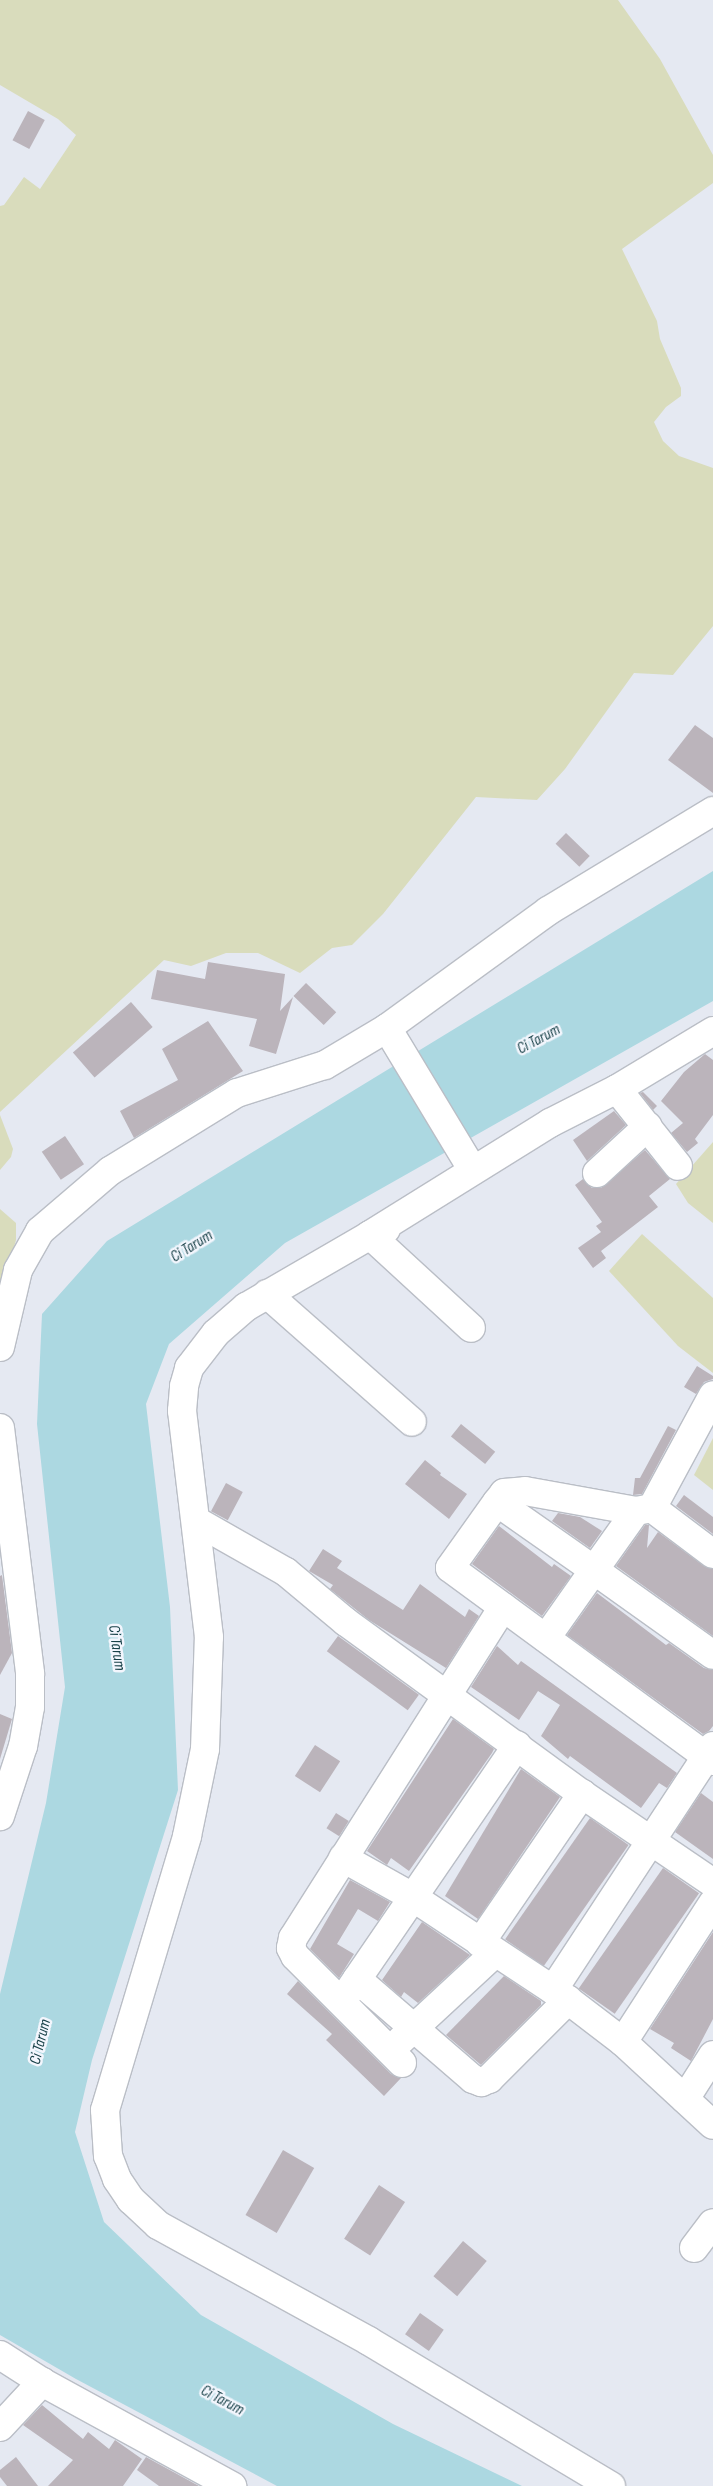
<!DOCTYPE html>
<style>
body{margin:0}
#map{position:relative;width:713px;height:2486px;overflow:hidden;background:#e5e9f2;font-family:"Sofia Sans Condensed",sans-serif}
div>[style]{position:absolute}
.green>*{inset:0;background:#d9dcbc}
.water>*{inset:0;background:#acd8e1}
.building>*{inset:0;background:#bbb4bb;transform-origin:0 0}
.roads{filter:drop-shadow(1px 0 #babec6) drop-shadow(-1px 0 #babec6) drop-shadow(0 1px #babec6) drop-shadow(0 -1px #babec6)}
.minor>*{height:28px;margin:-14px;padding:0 14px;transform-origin:14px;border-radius:14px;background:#fff}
span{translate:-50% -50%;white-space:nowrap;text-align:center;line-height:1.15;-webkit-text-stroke:5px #f3f6fd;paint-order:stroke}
.water-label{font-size:16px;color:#184148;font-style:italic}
</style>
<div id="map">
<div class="green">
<i style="clip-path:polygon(0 0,618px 0,660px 59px,713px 155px,713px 183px,622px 249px,657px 321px,660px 339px,681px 388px,681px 396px,666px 407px,654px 422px,663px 441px,679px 456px,713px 468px,713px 626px,673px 675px,634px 673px,565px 769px,537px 800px,476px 797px,383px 914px,352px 945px,332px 948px,300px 973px,258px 953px,226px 953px,191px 966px,164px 960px,0 1112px,0 206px,4px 205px,24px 177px,40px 189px,76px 135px,58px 119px,0 85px)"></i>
<i style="clip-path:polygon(0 1115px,13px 1149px,11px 1157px,0 1170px)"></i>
<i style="clip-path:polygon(713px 1142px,713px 1223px,688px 1203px,676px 1184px)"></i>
<i style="clip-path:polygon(0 1209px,16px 1223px,16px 1240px,0 1297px)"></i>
<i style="clip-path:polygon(642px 1234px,713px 1298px,713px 1373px,678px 1346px,609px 1271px)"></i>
<i style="clip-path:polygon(713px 1438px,713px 1490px,694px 1475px)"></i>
</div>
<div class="water">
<i style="clip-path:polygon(713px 871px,713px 1001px,285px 1243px,169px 1344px,146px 1404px,170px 1607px,178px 1790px,92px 2060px,75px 2132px,104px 2222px,201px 2315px,393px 2424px,522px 2486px,277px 2486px,76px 2379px,0 2335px,0 1994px,46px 1803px,65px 1687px,37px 1424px,42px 1314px,107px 1241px)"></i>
</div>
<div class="building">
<i style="left:28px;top:111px;width:19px;height:33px;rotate:28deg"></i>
<i style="clip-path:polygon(695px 725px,713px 738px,713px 793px,668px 760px)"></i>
<i style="left:566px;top:833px;width:33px;height:15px;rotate:44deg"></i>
<i style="clip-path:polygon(208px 962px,285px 974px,280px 1011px,293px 997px,276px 1054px,249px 1046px,257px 1019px,151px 999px,157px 970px,205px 979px)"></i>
<i style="left:306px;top:983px;width:42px;height:18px;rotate:44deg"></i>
<i style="left:131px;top:1002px;width:33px;height:77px;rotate:49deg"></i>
<i style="clip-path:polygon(208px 1021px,243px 1071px,134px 1138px,120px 1111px,178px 1080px,162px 1049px)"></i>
<i style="clip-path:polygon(705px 1054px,713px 1060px,713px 1115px,695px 1139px,698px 1143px,687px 1152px,671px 1133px,683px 1123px,661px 1101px,684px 1072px)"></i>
<i style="clip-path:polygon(643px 1092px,657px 1106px,653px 1110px,640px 1093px)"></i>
<i style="clip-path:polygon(614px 1111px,626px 1125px,587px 1161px,573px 1140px)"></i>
<i style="left:65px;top:1136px;width:34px;height:28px;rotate:56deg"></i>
<i style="clip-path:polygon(645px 1150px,670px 1179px,649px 1196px,658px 1207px,601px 1251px,606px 1258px,593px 1268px,578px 1248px,601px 1232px,596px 1226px,602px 1222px,575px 1185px,583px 1179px,592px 1188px,601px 1188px)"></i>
<i style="clip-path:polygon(697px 1366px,713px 1376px,713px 1379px,704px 1382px,696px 1394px,684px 1387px)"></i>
<i style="left:461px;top:1424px;width:44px;height:16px;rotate:39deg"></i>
<i style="clip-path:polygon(668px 1426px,676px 1430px,642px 1494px,633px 1495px,635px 1478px,640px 1478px)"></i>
<i style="clip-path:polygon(425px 1460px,441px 1473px,440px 1475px,467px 1494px,449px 1519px,405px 1484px)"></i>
<i style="left:226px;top:1483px;width:19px;height:32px;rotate:28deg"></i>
<i style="clip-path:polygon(684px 1495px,713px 1517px,713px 1534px,676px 1506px)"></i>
<i style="clip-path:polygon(558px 1513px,580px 1517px,602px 1531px,590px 1548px,552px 1521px)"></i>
<i style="clip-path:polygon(645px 1525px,649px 1525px,647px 1548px,658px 1532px,704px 1566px,713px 1569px,713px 1636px,616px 1566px)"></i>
<i style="clip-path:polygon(499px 1526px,552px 1567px,554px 1564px,571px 1576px,542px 1616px,472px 1564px)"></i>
<i style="clip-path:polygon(323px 1549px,342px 1561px,337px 1568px,403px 1610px,420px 1584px,465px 1617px,469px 1609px,479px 1616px,446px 1668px,369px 1620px,330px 1589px,333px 1585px,309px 1571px)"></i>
<i style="clip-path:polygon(2px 1575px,12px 1653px,0 1675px,0 1576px)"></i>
<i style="clip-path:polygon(597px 1593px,666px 1645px,669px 1643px,704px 1668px,713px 1670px,713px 1726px,709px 1731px,703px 1734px,567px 1635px)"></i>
<i style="left:338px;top:1636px;width:100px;height:19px;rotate:36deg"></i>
<i style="clip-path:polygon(497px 1646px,518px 1665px,521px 1661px,677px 1773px,667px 1788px,659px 1783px,641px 1808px,570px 1756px,568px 1759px,541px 1736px,560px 1705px,538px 1691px,519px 1720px,471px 1687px)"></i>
<i style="clip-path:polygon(0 1714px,12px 1719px,0 1759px)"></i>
<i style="clip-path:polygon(453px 1719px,494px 1749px,492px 1753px,409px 1871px,391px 1858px,387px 1865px,367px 1851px)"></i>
<i style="left:315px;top:1745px;width:30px;height:37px;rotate:33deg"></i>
<i style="clip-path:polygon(521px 1769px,560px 1797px,478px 1919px,445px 1896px)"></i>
<i style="clip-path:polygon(701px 1793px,713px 1802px,713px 1859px,675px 1832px)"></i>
<i style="left:336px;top:1813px;width:15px;height:18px;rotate:32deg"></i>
<i style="left:590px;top:1818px;width:47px;height:148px;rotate:35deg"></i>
<i style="left:663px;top:1868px;width:44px;height:147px;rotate:35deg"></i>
<i style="clip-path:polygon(350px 1880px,390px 1902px,378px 1921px,358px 1909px,337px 1944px,354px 1954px,339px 1978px,310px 1949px)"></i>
<i style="clip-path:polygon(422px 1922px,470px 1955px,418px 2003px,404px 1992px,401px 1997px,382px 1980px)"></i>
<i style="clip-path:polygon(713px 1932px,713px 2019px,691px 2061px,671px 2048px,674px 2043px,650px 2029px)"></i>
<i style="clip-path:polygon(504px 1976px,541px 2001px,541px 2005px,481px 2065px,446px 2035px)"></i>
<i style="clip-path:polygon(298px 1981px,391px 2074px,401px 2078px,384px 2096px,326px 2040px,332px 2034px,287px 1994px)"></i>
<i style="left:283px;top:2150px;width:36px;height:75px;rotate:30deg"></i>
<i style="left:379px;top:2185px;width:31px;height:64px;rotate:33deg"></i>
<i style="left:463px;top:2241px;width:31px;height:46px;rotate:40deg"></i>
<i style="left:420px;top:2313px;width:29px;height:26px;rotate:35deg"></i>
<i style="clip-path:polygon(42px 2405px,83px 2439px,88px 2432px,109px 2449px,115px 2440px,142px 2459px,123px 2486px,48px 2486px,73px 2460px,23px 2425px)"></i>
<i style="clip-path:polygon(16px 2457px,38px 2486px,7px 2486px,0 2477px,0 2470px)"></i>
<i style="clip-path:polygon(146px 2457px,199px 2486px,159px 2486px,137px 2470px)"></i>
</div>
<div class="roads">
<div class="minor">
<i style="left:387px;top:1028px;width:165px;rotate:58.9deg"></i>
<i style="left:617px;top:1089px;width:98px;rotate:51.6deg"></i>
<i style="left:597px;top:1173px;width:69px;rotate:-42.7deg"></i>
<i style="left:386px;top:1229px;width:17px;rotate:159deg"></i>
<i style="left:370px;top:1235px;width:137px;rotate:42.6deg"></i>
<i style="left:267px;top:1294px;width:193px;rotate:41.4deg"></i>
<i style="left:0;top:1347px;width:79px;rotate:-76.8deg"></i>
<i style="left:18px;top:1270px;width:45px;rotate:-60.6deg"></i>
<i style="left:40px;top:1231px;width:92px;rotate:-40.6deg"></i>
<i style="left:110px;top:1171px;width:149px;rotate:-31.6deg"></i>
<i style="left:237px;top:1093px;width:92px;rotate:-17.7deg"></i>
<i style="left:325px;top:1065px;width:72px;rotate:-30.8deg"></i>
<i style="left:387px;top:1028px;width:199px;rotate:-36deg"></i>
<i style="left:548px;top:911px;width:193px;rotate:-31.2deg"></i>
<i style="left:0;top:1428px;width:248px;rotate:83deg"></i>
<i style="left:30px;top:1674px;width:33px;rotate:90deg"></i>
<i style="left:30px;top:1707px;width:40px;rotate:100deg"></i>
<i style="left:23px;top:1746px;width:74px;rotate:108.2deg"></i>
<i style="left:497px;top:1502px;width:11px;rotate:-52deg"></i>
<i style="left:504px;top:1493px;width:21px;rotate:-5deg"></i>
<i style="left:525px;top:1491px;width:113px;rotate:10.2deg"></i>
<i style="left:652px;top:1508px;width:128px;rotate:-61.6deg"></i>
<i style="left:198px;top:1522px;width:101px;rotate:29.6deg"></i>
<i style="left:286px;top:1572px;width:78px;rotate:39.8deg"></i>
<i style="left:346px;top:1622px;width:292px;rotate:36.1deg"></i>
<i style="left:582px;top:1794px;width:158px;rotate:34.2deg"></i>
<i style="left:713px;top:1554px;width:76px;rotate:-143deg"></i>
<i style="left:652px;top:1508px;width:16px;rotate:169deg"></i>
<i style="left:636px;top:1511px;width:72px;rotate:125.4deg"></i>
<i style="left:594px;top:1570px;width:118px;rotate:-145deg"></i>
<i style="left:497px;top:1502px;width:81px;rotate:125.5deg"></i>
<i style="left:450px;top:1568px;width:326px;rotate:36.3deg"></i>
<i style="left:546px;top:1638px;width:83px;rotate:-54.8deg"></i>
<i style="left:594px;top:1570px;width:146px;rotate:35.5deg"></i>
<i style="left:343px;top:1858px;width:78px;rotate:29.2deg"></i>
<i style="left:411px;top:1896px;width:188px;rotate:33.5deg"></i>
<i style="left:568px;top:2000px;width:69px;rotate:37.4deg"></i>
<i style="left:623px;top:2042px;width:122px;rotate:42.7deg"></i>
<i style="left:480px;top:1943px;width:181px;rotate:-55.6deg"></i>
<i style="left:357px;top:1979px;width:153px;rotate:40.8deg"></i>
<i style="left:473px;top:2079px;width:9px;rotate:21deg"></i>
<i style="left:481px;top:2082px;width:9px;rotate:-21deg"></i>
<i style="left:489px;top:2079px;width:112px;rotate:-45deg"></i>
<i style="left:553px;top:1990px;width:292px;rotate:-56.7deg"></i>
<i style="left:342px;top:2001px;width:310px;rotate:-55.6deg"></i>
<i style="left:401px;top:2040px;width:128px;rotate:-42.8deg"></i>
<i style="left:623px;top:2042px;width:166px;rotate:-57.1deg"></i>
<i style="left:402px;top:2063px;width:151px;rotate:-135deg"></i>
<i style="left:295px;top:1956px;width:9px;rotate:-117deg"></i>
<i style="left:291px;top:1948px;width:10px;rotate:-79deg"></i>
<i style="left:293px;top:1938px;width:392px;rotate:-57.6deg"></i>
<i style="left:685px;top:2099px;width:52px;rotate:-57.5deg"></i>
<i style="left:694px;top:2248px;width:31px;rotate:-53deg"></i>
<i style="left:0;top:2355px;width:50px;rotate:32.7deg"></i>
<i style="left:42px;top:2382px;width:217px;rotate:28.7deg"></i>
<i style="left:0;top:2427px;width:62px;rotate:-47deg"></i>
<i style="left:611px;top:2486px;width:282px;rotate:-149.1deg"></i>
<i style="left:369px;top:2341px;width:241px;rotate:-151.2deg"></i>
<i style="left:158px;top:2225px;width:37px;rotate:-137deg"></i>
<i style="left:131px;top:2200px;width:25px;rotate:-124deg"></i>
<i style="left:117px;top:2179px;width:25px;rotate:-111deg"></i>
<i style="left:108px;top:2156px;width:46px;rotate:-93.7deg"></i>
<i style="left:105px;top:2110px;width:286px;rotate:-73.3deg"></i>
<i style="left:187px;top:1836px;width:89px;rotate:-78.3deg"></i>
<i style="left:205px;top:1749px;width:112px;rotate:-88deg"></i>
<i style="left:209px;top:1637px;width:228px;rotate:-96.8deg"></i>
<i style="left:182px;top:1411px;width:25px;rotate:-85deg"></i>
<i style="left:184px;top:1386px;width:19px;rotate:-74deg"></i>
<i style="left:189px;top:1368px;width:44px;rotate:-52.4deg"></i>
<i style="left:216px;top:1333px;width:40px;rotate:-41deg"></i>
<i style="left:246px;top:1307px;width:143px;rotate:-30.1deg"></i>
<i style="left:370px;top:1235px;width:212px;rotate:-31.9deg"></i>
<i style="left:550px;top:1123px;width:75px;rotate:-26.9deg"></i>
<i style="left:617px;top:1089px;width:112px;rotate:-31.1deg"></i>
</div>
</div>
<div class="water-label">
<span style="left:539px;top:1040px;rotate:-28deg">Ci Tarum</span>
<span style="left:192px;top:1247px;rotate:-32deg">Ci Tarum</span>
<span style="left:116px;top:1648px;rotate:82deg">Ci Tarum</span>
<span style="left:41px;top:2042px;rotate:-76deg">Ci Tarum</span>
<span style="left:222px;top:2401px;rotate:28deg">Ci Tarum</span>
</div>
</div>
